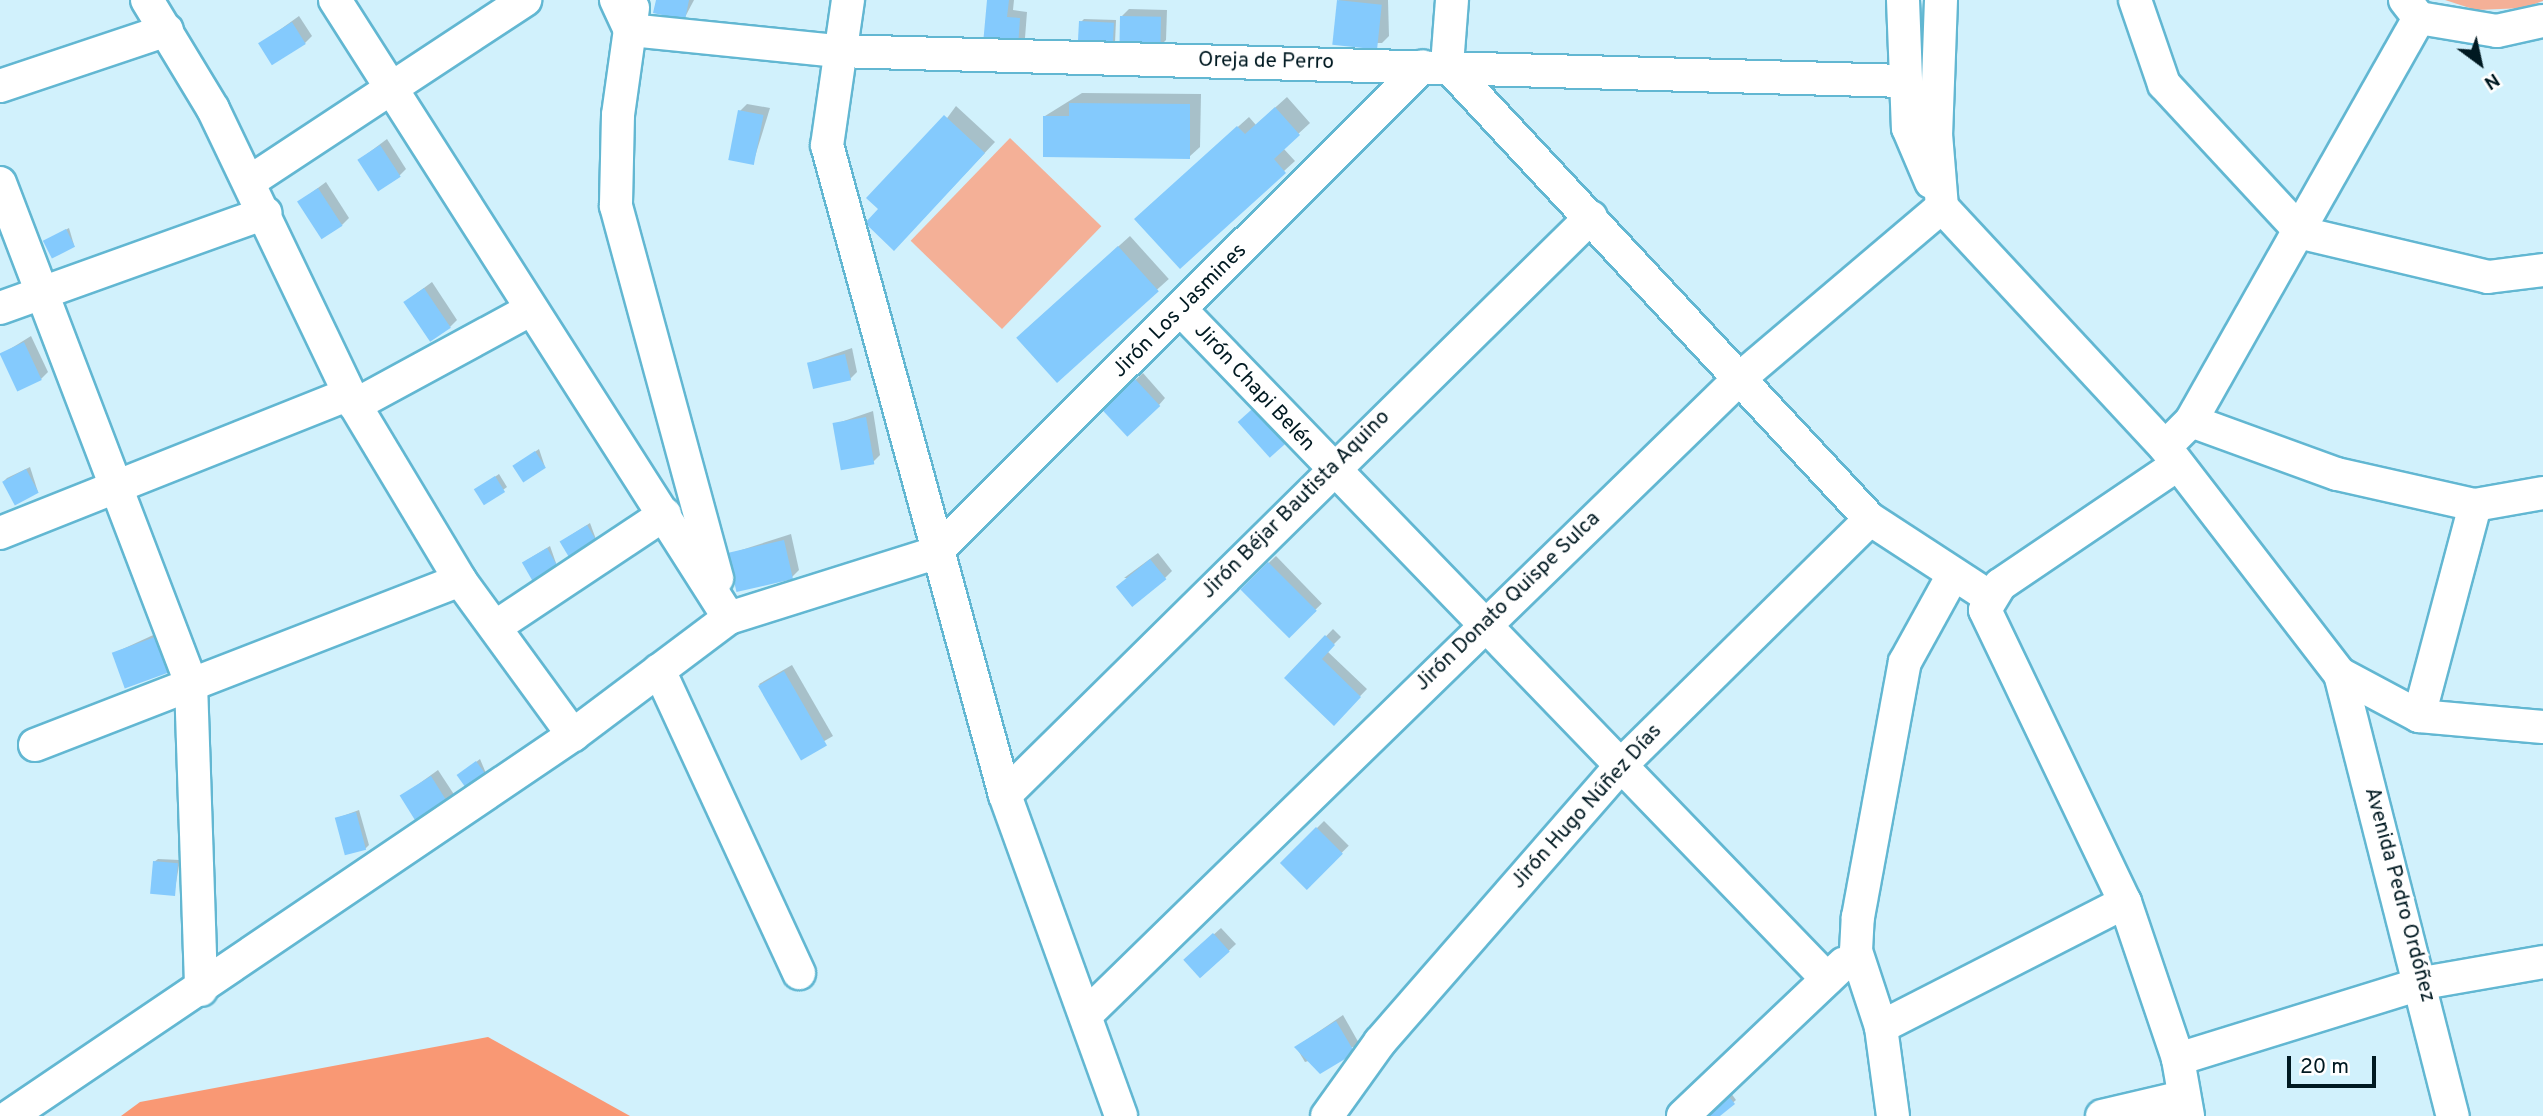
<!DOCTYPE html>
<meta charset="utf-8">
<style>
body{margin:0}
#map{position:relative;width:2543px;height:1116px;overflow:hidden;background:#d1f1fc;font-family:Overpass,sans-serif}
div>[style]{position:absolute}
.green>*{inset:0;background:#f4b097;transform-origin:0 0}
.forest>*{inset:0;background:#f99874}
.shadow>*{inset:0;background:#0003;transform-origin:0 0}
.building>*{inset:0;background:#84cafd;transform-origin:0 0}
.roads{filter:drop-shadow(2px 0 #62b7d2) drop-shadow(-2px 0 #62b7d2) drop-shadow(0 2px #62b7d2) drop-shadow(0 -2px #62b7d2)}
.street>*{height:32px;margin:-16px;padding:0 16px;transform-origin:16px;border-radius:16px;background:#fff}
span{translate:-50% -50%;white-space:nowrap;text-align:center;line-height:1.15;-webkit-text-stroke:5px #fff;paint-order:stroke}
.street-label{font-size:21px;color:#001921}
.north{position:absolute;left:2445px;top:28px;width:70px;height:70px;-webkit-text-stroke:5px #fff;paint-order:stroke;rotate:147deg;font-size:19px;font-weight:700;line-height:28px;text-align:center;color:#001921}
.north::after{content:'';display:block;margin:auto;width:24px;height:32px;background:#001921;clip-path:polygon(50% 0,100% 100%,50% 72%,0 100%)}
.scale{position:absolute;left:2287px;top:1056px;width:89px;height:32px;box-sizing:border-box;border:4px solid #001921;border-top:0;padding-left:9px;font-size:21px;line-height:24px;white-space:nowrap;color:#001921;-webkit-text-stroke:5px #fff;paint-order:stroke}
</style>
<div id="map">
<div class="green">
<i style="clip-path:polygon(2445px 0,2543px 0,2543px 1px,2524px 8px,2476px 10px)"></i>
<i style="left:1010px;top:138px;width:127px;height:143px;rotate:44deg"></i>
</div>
<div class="forest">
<i style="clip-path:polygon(488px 1037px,630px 1116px,121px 1116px,140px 1102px)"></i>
</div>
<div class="shadow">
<i style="clip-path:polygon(658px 0,694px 0,684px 19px)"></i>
<i style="clip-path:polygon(988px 0,1014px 0,1013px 10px,1027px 12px,1025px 38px,1017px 45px)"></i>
<i style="clip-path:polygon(1339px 0,1388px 0,1389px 36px,1382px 43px,1339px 43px)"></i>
<i style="clip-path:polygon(1129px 9px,1167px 10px,1166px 40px,1159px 47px,1122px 16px)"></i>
<i style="clip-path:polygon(299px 16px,312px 36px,305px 43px,260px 44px)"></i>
<i style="clip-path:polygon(1084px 19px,1116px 20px,1115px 43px,1081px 22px)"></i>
<i style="clip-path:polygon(1082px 93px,1201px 94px,1200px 147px,1189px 157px,1045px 116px)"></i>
<i style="clip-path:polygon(1287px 97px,1310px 123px,1283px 148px,1295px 161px,1180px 266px,1147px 208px,1249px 117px,1256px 125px)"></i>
<i style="clip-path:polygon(747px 104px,770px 108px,753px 163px,740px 111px)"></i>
<i style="clip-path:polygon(956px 106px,995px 142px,905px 238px,880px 209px)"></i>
<i style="clip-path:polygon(387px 139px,406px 169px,399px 176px,359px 160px)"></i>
<i style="clip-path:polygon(326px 182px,349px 218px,342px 225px,299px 202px)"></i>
<i style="clip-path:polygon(69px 228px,74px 245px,48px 239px)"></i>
<i style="left:1130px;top:236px;width:58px;height:135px;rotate:48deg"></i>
<i style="clip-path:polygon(432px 282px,457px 320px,450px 327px,405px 302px)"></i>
<i style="clip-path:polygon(31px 336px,48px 372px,41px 379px,2px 354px)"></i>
<i style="clip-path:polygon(852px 348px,857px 372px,850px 379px,809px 363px)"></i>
<i style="clip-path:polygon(1143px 373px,1165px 398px,1159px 405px,1111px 402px)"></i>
<i style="clip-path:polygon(873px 411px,880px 455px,873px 462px,835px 424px)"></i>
<i style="clip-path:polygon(539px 449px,545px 467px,517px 464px)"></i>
<i style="clip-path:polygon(30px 467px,38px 492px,4px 481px,7px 478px)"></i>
<i style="clip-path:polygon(499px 474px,507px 487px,485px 503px,480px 487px)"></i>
<i style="clip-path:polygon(590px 523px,597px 542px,565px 539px)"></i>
<i style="clip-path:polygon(791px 534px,799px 570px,792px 577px,729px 554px)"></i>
<i style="clip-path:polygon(550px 546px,557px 566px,527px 560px)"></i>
<i style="clip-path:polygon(1158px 553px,1172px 571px,1165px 578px,1124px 578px)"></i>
<i style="left:1276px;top:556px;width:66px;height:47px;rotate:46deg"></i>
<i style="clip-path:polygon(1333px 629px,1341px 637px,1327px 651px,1367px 689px,1334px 723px,1286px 678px)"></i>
<i style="clip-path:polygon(162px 631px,174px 665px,167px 672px,114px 653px)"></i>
<i style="left:792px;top:665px;width:82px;height:38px;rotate:60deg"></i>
<i style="clip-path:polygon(480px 759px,488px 778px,462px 773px)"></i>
<i style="clip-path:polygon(438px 770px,457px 799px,450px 806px,402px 796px)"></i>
<i style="clip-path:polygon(359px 810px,369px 845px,365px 849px,337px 818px)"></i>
<i style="left:1324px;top:821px;width:35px;height:59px;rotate:45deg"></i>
<i style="clip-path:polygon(158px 859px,180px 860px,174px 894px,154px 862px)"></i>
<i style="clip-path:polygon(1221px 928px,1236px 944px,1201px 977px,1192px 954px)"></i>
<i style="clip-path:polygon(1343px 1015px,1360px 1045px,1305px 1062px,1296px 1047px)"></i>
<i style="clip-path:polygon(1725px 1085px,1736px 1100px,1717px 1116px)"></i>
</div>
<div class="building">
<i style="clip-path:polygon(656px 0,689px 0,685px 20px,653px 13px)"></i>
<i style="clip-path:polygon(987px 0,1009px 0,1007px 17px,1020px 18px,1018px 47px,983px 44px)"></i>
<i style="left:1337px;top:0;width:45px;height:45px;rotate:6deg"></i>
<i style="left:1120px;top:16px;width:41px;height:32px;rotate:1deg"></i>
<i style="left:1079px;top:21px;width:35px;height:25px;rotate:3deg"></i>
<i style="left:292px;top:22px;width:26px;height:40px;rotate:58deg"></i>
<i style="clip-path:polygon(1069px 103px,1190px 104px,1190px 159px,1043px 157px,1043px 116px,1069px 116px)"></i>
<i style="clip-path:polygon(1275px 107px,1300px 135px,1274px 159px,1286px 173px,1180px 269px,1134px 219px,1237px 126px,1245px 134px)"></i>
<i style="left:738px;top:110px;width:26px;height:51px;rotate:11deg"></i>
<i style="clip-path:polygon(944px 115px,985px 153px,894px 251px,865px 223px,878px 209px,866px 198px)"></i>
<i style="left:380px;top:145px;width:38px;height:27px;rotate:57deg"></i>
<i style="left:318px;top:188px;width:45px;height:25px;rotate:57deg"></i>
<i style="left:66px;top:229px;width:20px;height:26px;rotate:63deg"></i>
<i style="left:1118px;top:246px;width:61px;height:137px;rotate:48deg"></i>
<i style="left:424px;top:288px;width:48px;height:25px;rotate:56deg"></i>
<i style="left:24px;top:342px;width:42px;height:27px;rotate:65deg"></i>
<i style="left:845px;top:354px;width:27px;height:39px;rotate:77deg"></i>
<i style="left:1135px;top:379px;width:37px;height:45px;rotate:47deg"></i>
<i style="left:1260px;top:402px;width:48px;height:30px;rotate:48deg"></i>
<i style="left:866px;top:417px;width:48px;height:34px;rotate:80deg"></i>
<i style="left:535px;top:451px;width:20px;height:27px;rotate:57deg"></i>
<i style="left:26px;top:469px;width:27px;height:27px;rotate:62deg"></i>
<i style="left:495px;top:476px;width:19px;height:25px;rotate:58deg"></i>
<i style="left:587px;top:525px;width:21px;height:32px;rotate:59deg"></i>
<i style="left:784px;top:540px;width:40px;height:58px;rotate:77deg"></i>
<i style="left:547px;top:548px;width:22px;height:29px;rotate:60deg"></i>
<i style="left:1150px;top:559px;width:26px;height:44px;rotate:51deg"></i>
<i style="left:1268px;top:562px;width:69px;height:39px;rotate:45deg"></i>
<i style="clip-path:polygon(1325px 635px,1335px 645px,1322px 659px,1361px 697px,1334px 726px,1284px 678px)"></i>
<i style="left:155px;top:637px;width:38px;height:46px;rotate:70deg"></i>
<i style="left:784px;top:671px;width:86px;height:30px;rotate:60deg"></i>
<i style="left:476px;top:761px;width:22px;height:24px;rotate:54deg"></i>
<i style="left:431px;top:776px;width:38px;height:37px;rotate:58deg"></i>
<i style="left:356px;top:812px;width:39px;height:22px;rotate:75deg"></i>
<i style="left:1316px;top:827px;width:38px;height:51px;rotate:45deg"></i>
<i style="left:153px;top:861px;width:25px;height:33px;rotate:5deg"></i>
<i style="left:1213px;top:933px;width:25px;height:40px;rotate:48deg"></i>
<i style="clip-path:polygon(1336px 1021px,1355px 1053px,1320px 1074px,1294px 1047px)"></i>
<i style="clip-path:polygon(1721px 1087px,1735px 1104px,1720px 1116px,1691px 1116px)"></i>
</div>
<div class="roads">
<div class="street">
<i style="left:147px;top:0;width:127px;rotate:58.8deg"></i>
<i style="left:213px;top:109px;width:328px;rotate:64.4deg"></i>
<i style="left:355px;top:405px;width:204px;rotate:59deg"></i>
<i style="left:460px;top:580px;width:192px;rotate:53.9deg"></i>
<i style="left:335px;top:0;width:733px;rotate:57.48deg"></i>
<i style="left:616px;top:0;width:33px;rotate:65deg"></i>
<i style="left:630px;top:30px;width:208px;rotate:5.8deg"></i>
<i style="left:837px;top:51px;width:1065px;rotate:1.61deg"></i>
<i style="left:848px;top:0;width:147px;rotate:98.2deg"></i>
<i style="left:827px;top:145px;width:674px;rotate:74.69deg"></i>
<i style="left:1005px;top:795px;width:341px;rotate:70.1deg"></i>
<i style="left:1452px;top:0;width:65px;rotate:94.4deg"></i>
<i style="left:1447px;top:65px;width:621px;rotate:47.02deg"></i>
<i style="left:1870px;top:519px;width:141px;rotate:33.1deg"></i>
<i style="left:1903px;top:0;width:128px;rotate:87.8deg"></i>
<i style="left:1908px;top:128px;width:59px;rotate:66.9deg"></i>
<i style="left:1941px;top:0;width:134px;rotate:92.1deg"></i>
<i style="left:1936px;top:134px;width:73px;rotate:85.3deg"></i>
<i style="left:1942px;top:207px;width:328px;rotate:47.1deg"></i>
<i style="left:2165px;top:447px;width:287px;rotate:52.4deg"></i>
<i style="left:2340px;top:674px;width:89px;rotate:28deg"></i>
<i style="left:2419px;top:716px;width:124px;rotate:5.1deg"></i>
<i style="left:2135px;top:0;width:89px;rotate:71deg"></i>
<i style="left:2164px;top:84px;width:203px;rotate:47.2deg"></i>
<i style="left:2302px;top:233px;width:191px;rotate:13.3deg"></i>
<i style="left:2488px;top:277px;width:55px;rotate:-7.3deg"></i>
<i style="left:2405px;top:0;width:23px;rotate:52deg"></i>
<i style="left:2419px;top:18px;width:79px;rotate:9.5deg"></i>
<i style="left:2497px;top:31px;width:47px;rotate:-12.3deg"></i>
<i style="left:633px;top:8px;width:108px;rotate:98deg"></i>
<i style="left:618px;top:115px;width:91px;rotate:91.3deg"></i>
<i style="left:616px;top:206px;width:386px;rotate:74.8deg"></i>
<i style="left:0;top:86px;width:176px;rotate:-18.5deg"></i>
<i style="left:249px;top:182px;width:331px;rotate:-33.4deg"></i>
<i style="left:0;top:183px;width:535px;rotate:69.09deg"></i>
<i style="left:191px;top:683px;width:307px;rotate:88.1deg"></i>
<i style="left:0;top:308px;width:282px;rotate:-19.7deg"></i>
<i style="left:1181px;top:310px;width:930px;rotate:46deg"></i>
<i style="left:355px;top:405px;width:199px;rotate:-28.5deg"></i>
<i style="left:2191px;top:421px;width:155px;rotate:20deg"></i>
<i style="left:2337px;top:474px;width:141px;rotate:12.7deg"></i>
<i style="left:2475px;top:505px;width:69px;rotate:-10deg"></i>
<i style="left:2165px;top:447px;width:37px;rotate:-45deg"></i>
<i style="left:2191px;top:421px;width:463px;rotate:-60.5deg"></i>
<i style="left:2177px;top:465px;width:214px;rotate:145.9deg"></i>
<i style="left:2000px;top:585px;width:29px;rotate:121deg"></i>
<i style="left:1985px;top:610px;width:324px;rotate:64.4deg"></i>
<i style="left:2125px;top:902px;width:166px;rotate:71.3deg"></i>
<i style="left:2178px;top:1059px;width:58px;rotate:80deg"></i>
<i style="left:0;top:533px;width:376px;rotate:-21.7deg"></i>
<i style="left:495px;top:627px;width:204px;rotate:-33.6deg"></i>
<i style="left:659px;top:670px;width:334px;rotate:65.2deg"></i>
<i style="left:2340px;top:674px;width:456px;rotate:75.7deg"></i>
<i style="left:2419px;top:716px;width:218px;rotate:-75.1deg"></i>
<i style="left:35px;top:745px;width:456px;rotate:-21.2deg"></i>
<i style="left:1005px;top:795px;width:823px;rotate:-44.61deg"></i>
<i style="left:1088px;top:1013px;width:909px;rotate:-44.24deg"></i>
<i style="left:1739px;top:379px;width:266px;rotate:-40.3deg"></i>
<i style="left:1881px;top:1027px;width:274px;rotate:-27.1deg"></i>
<i style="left:2178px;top:1059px;width:257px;rotate:-17.2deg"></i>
<i style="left:2423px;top:983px;width:122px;rotate:-9.9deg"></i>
<i style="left:10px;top:1116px;width:680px;rotate:-34.09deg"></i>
<i style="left:573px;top:735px;width:195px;rotate:-36.9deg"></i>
<i style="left:729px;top:618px;width:216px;rotate:-17.5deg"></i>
<i style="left:935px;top:553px;width:689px;rotate:-44.94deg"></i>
<i style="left:1327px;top:1116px;width:91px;rotate:-54.4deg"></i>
<i style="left:1380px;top:1042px;width:370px;rotate:-48.9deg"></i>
<i style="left:1623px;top:763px;width:347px;rotate:-44.6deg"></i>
<i style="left:1683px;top:1116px;width:221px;rotate:-43.5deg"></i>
<i style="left:1893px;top:1116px;width:90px;rotate:-97.7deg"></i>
<i style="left:1881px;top:1027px;width:80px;rotate:-108.2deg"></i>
<i style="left:1856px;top:951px;width:34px;rotate:-87deg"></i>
<i style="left:1858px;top:917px;width:259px;rotate:-79.6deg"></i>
<i style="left:1905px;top:662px;width:99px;rotate:-61.1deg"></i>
<i style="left:2102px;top:1116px;width:83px;rotate:-13.2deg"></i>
</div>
</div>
<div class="street-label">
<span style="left:1266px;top:62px;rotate:1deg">Oreja de Perro</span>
<span style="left:1180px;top:311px;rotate:-45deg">Jirón Los Jasmines</span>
<span style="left:1254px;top:388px;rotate:47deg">Jirón Chapi Belén</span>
<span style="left:1296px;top:505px;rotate:-45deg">Jirón Béjar Bautista Aquino</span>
<span style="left:1508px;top:602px;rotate:-44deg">Jirón Donato Quispe Sulca</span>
<span style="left:1587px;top:807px;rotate:-48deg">Jirón Hugo Núñez Días</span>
<span style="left:2399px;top:895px;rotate:75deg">Avenida Pedro Ordóñez</span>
</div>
<div class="north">N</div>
<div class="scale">20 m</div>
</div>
